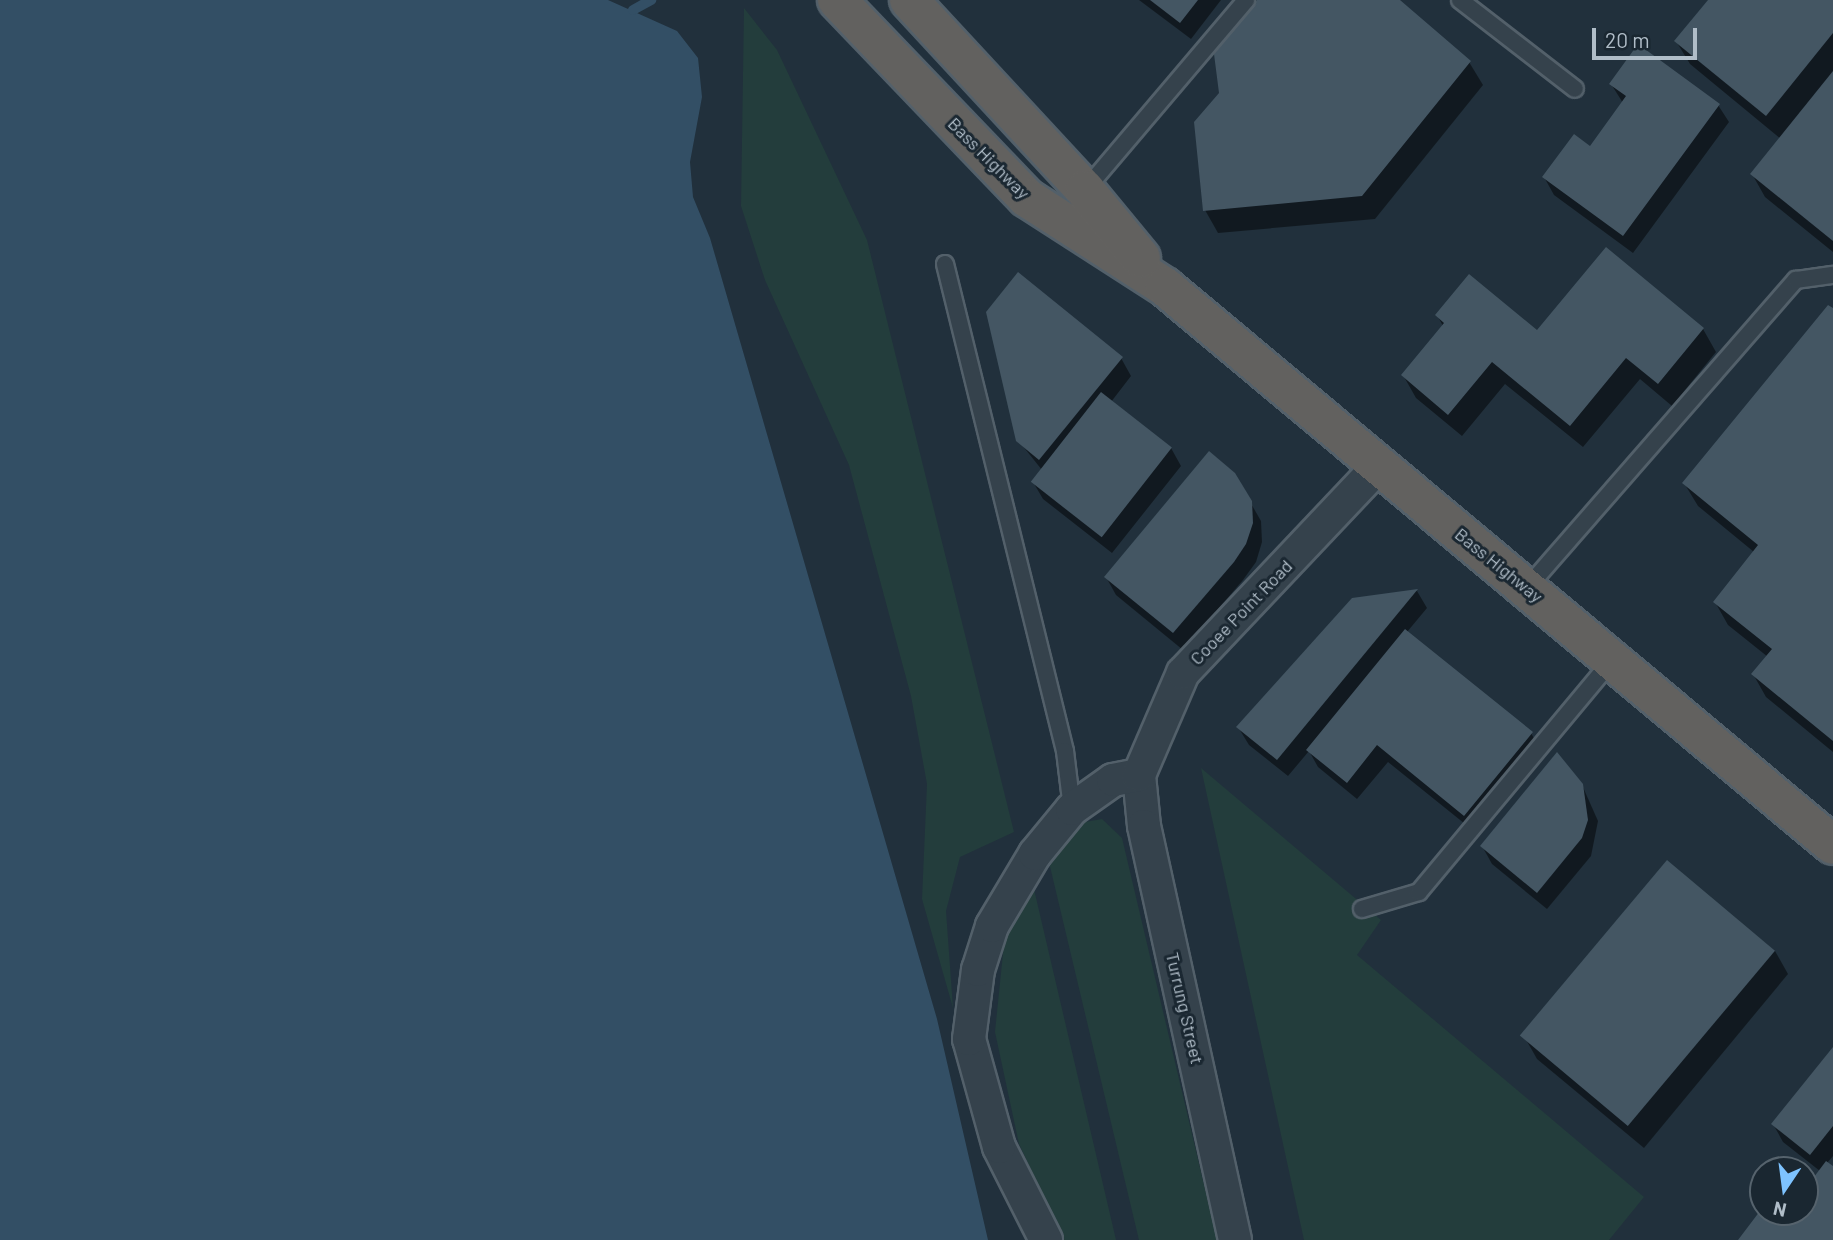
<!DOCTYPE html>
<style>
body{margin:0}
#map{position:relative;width:1833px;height:1240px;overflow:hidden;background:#21303c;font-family:Barlow,sans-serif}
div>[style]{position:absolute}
.green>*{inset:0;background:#233d3c}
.water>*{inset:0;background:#334f65}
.shadow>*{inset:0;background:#0007}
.stream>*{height:10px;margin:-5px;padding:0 5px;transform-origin:5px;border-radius:5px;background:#334f65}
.building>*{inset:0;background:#445663;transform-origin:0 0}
.roads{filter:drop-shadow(2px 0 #53606a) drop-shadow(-2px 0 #53606a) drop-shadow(0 2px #53606a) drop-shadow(0 -2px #53606a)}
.service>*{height:16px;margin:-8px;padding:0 8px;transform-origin:8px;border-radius:8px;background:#35424c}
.minor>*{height:32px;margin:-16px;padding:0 16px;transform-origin:16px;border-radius:16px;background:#35424c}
.trunk>*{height:38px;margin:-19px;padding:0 19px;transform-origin:19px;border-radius:19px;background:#62615f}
span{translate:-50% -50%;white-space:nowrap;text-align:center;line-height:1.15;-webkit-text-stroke:6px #1a2731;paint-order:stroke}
.street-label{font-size:18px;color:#b0bdc8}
.north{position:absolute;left:1749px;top:1156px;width:70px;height:70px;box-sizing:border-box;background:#1a2731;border:2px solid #56636d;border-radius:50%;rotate:193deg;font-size:19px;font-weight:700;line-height:28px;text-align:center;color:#b0bdc8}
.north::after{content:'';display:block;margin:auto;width:24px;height:32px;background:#7ec3ff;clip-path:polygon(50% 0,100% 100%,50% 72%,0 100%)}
.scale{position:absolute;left:1592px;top:28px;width:105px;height:32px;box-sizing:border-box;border:4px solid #b0bdc8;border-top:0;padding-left:9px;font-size:21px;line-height:24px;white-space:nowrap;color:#b0bdc8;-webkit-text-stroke:5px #1a2731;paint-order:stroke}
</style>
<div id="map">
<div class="green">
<i style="clip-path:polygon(744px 8px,777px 50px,867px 240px,1014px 832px,960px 857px,946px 911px,953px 1008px,922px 899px,927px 784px,911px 696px,849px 465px,765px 280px,741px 206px)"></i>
<i style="clip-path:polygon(1201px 768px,1381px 920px,1357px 955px,1644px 1197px,1609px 1240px,1304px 1240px)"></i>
<i style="clip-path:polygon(1102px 819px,1122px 838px,1217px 1240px,1139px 1240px,1048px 858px,1085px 822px)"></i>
<i style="clip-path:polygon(1033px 885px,1116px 1240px,1064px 1240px,1019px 1144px,995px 1032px,1005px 934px)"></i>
</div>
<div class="water">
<i style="clip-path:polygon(0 0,608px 0,677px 31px,698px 58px,702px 97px,690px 162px,693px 197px,710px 238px,937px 1019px,988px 1240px,0 1240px)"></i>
</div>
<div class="shadow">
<i style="clip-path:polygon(1139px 0,1221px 0,1191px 39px)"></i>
<i style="clip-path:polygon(1259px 0,1397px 0,1469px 62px,1483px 85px,1375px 219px,1218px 233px,1205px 210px,1221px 94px)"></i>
<i style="clip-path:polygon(1710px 0,1833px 0,1833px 252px,1765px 197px,1752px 174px,1781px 139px,1690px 64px,1676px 41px)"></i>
<i style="clip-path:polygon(1611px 84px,1718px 105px,1729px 122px,1633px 253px,1554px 195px,1544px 177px,1590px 148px,1623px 103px)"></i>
<i style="clip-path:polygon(1606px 249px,1703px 329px,1716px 352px,1672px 406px,1640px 379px,1583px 447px,1505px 384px,1462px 436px,1416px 398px,1403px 375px,1443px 326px,1437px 315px,1537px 333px)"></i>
<i style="clip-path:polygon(1833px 311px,1833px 752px,1766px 697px,1753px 674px,1768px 657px,1728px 625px,1715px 602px,1754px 552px,1698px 506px,1684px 483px)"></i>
<i style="clip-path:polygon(1121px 358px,1131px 376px,1111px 402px,1171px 448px,1181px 466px,1112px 553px,1043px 499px,1033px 482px,1042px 470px,1018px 440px)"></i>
<i style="clip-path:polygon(1234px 474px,1261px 521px,1262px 542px,1256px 562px,1243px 580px,1183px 650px,1116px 595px,1106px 577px)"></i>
<i style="clip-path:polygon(1417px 591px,1427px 608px,1407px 632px,1531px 733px,1541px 751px,1475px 832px,1388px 762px,1357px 799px,1318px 767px,1309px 751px,1288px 776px,1249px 745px,1238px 727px,1353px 599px)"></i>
<i style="clip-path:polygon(1582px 785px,1598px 821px,1591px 856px,1547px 909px,1492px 864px,1482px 846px)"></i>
<i style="clip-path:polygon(1667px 863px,1775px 951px,1788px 974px,1644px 1148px,1537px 1059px,1524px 1036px)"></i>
<i style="clip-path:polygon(1833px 1050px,1833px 1156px,1827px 1163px,1833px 1168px,1833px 1240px,1740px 1240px,1763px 1212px,1805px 1212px,1805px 1192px,1820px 1171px,1783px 1142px,1773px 1124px)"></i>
</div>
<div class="stream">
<i style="left:633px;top:10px;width:21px;rotate:-29deg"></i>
</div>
<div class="building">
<i style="clip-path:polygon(1150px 0,1198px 0,1180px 23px)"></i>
<i style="clip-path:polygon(1257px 0,1400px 0,1471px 61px,1362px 196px,1203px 211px,1194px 122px,1219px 93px,1214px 54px)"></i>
<i style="clip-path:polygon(1708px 0,1833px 0,1833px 33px,1766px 116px,1674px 41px)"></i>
<i style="clip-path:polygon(1638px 44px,1720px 104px,1623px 236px,1542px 177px,1574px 134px,1590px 146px,1626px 96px,1609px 84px)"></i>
<i style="clip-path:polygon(1833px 71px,1833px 241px,1750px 174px)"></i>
<i style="clip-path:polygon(1606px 247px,1704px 328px,1658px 384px,1626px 358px,1570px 426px,1492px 362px,1448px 415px,1401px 375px,1444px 323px,1435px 315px,1469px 274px,1537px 330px)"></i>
<i style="clip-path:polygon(1018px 272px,1123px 357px,1039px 460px,1016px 441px,986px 312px)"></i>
<i style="clip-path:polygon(1828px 305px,1833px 308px,1833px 741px,1751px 674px,1772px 649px,1713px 602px,1758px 545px,1682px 483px)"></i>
<i style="left:1101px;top:392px;width:90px;height:114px;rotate:38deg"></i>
<i style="clip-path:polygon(1209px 451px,1235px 473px,1252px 501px,1253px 523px,1246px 544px,1234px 562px,1173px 633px,1104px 577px)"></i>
<i style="clip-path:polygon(1418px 589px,1277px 760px,1236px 727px,1352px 598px)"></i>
<i style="clip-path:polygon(1405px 629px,1533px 732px,1464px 816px,1377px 745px,1347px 783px,1306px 750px)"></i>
<i style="clip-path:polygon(1557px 752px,1583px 784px,1588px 820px,1582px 838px,1537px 893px,1480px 846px)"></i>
<i style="left:1667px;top:860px;width:141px;height:229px;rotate:40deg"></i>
<i style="clip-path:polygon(1833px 1047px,1833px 1126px,1810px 1155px,1771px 1124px)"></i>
<i style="clip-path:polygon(1826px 1161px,1833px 1166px,1833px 1240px,1738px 1240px,1763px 1207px,1763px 1212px,1805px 1212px,1805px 1189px)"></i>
</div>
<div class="roads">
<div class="service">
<i style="left:1460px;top:0;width:145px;rotate:37.7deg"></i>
<i style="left:1085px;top:190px;width:249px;rotate:-49.7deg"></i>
<i style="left:945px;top:264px;width:502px;rotate:76.16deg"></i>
<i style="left:1065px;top:751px;width:58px;rotate:83.1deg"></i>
<i style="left:1527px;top:588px;width:409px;rotate:-48.9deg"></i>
<i style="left:1796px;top:280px;width:37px;rotate:-8deg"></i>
<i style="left:1362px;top:909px;width:59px;rotate:-16.6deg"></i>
<i style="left:1419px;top:892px;width:303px;rotate:-50.2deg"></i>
</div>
<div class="minor">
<i style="left:1139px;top:775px;width:51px;rotate:84.4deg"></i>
<i style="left:1144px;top:826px;width:424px;rotate:77.6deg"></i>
<i style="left:1046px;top:1240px;width:104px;rotate:-116.8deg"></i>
<i style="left:999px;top:1147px;width:112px;rotate:-105.5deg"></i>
<i style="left:969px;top:1039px;width:70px;rotate:-82.6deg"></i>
<i style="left:978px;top:970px;width:46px;rotate:-72.3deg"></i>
<i style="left:992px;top:926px;width:84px;rotate:-59.2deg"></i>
<i style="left:1035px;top:854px;width:58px;rotate:-50.6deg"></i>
<i style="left:1072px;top:809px;width:50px;rotate:-35.3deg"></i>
<i style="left:1113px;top:780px;width:26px;rotate:-11deg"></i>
<i style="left:1139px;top:775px;width:111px;rotate:-66.7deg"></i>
<i style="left:1183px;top:673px;width:285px;rotate:-46.6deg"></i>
</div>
<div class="trunk">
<i style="left:837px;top:0;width:274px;rotate:46.2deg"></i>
<i style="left:1027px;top:198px;width:164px;rotate:32.8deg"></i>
<i style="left:1165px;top:287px;width:870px;rotate:39.87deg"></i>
<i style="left:909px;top:0;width:259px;rotate:47.2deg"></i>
<i style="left:1085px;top:190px;width:88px;rotate:50.5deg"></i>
</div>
</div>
<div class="street-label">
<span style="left:989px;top:158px;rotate:45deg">Bass Highway</span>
<span style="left:1499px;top:565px;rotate:39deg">Bass Highway</span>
<span style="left:1241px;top:612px;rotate:-46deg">Cooee Point Road</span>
<span style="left:1185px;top:1008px;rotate:77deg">Turrung Street</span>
</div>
<div class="north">N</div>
<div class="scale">20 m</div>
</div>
